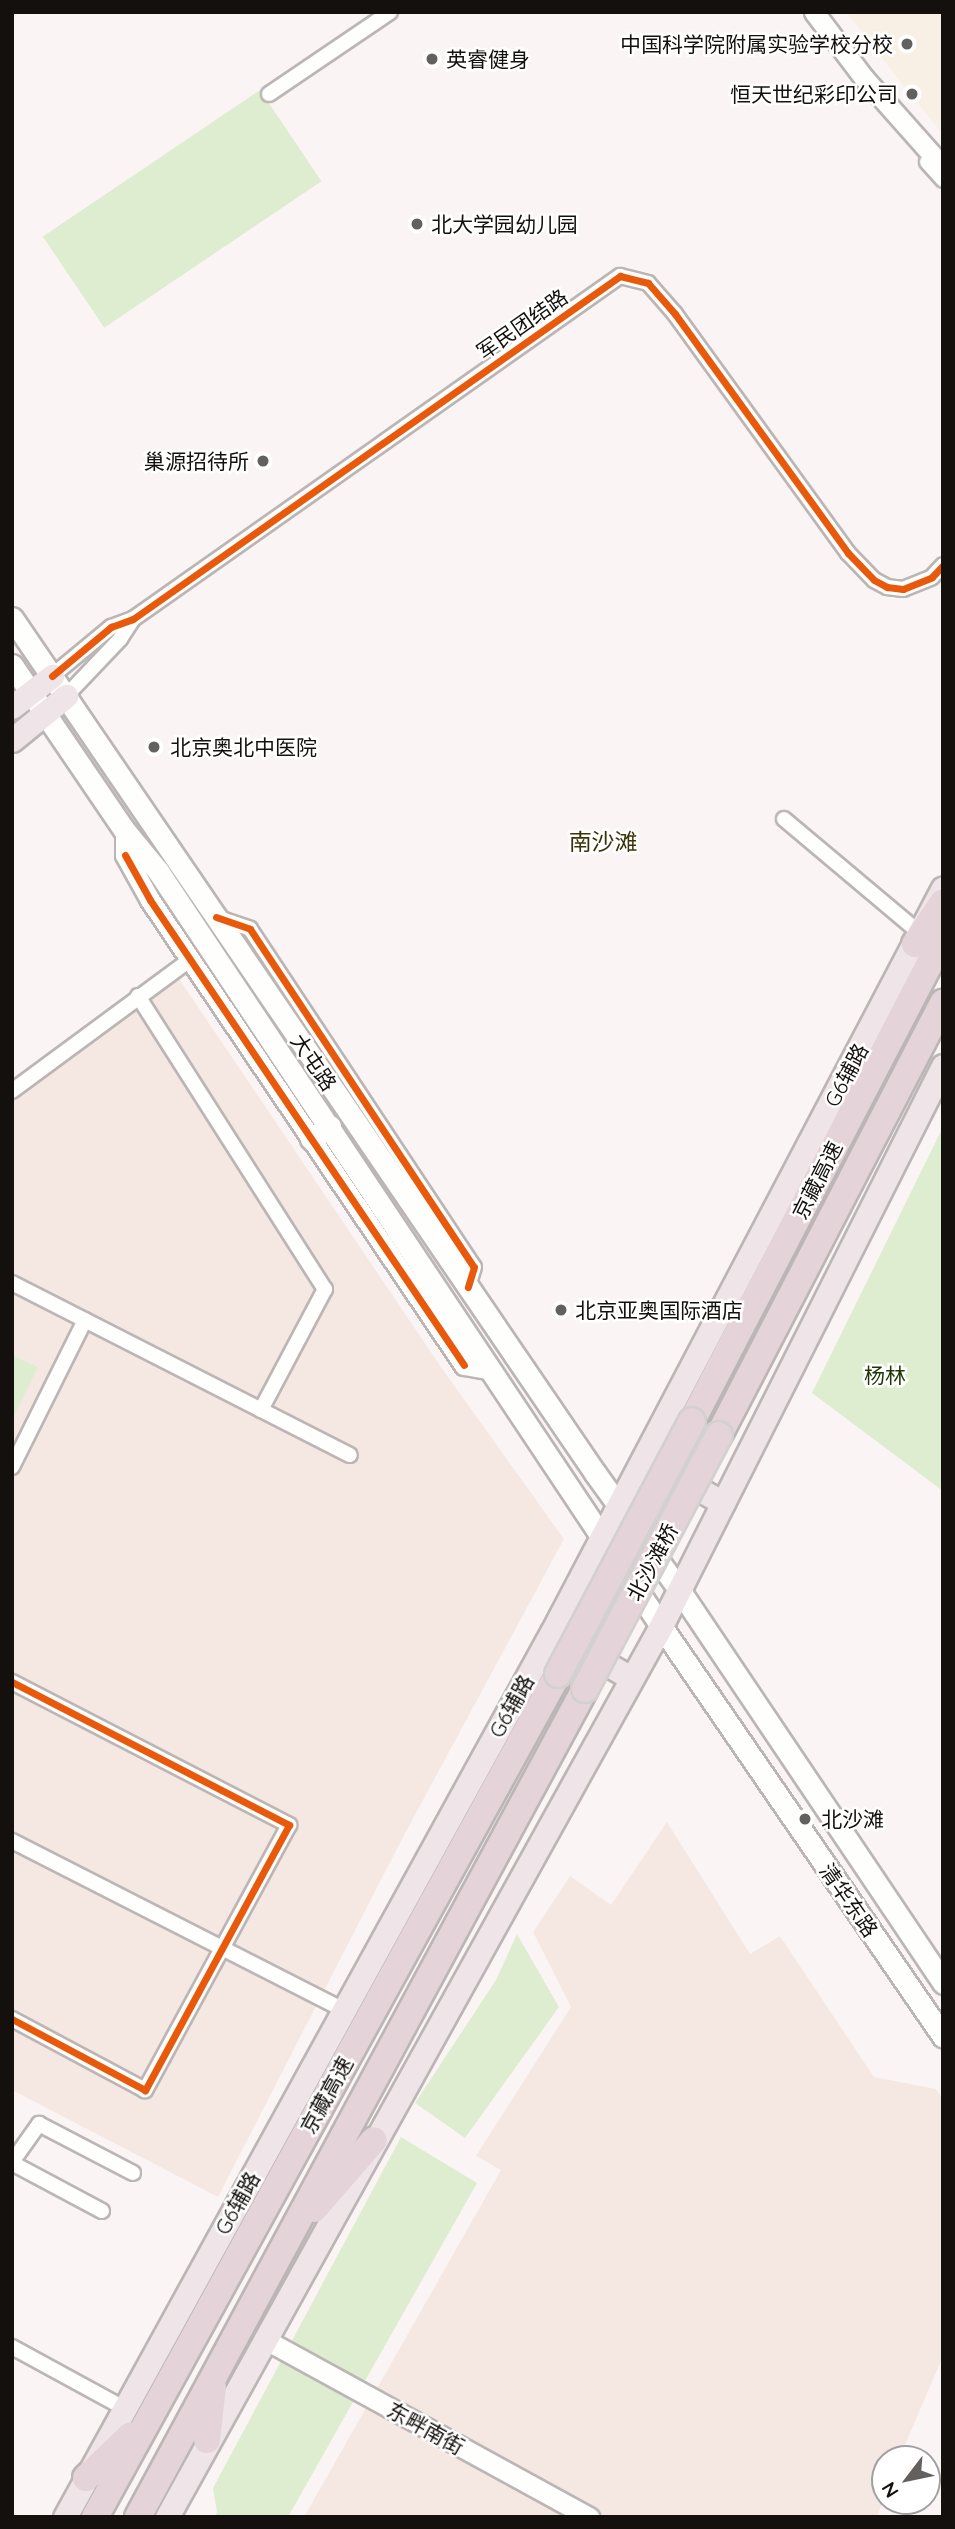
<!DOCTYPE html>
<meta charset="utf-8">
<style>
body{margin:0}
#map{position:relative;width:955px;height:2529px;overflow:hidden;background:#faf5f4;font-family:Quicksand,"Noto Sans SC",sans-serif}
div>[style]{position:absolute}
.built>*{inset:0;background:#f5e8e3}
.education>*{inset:0;background:#f8f0e4}
.green>*{inset:0;background:#deedcf;transform-origin:0 0}
.roads{filter:drop-shadow(2px 0 #bbb6b5) drop-shadow(-2px 0 #bbb6b5) drop-shadow(0 2px #bbb6b5) drop-shadow(0 -2px #bbb6b5)}
.minor>*{height:14px;margin:-7px;padding:0 7px;transform-origin:7px;border-radius:7px;background:#fefefd}
.tertiary>*{height:19px;margin:-9.5px;padding:0 9.5px;transform-origin:9.5px;border-radius:9.5px;background:#fefefd}
.secondary>*{height:21px;margin:-10.5px;padding:0 10.5px;transform-origin:10.5px;border-radius:10.5px;background:#fefefd}
.primary>*{height:23px;margin:-11.5px;padding:0 11.5px;transform-origin:11.5px;border-radius:11.5px;background:#efe4e7}
.motorway>*{height:26px;margin:-13px;padding:0 13px;transform-origin:13px;border-radius:13px;background:#e4d3d9}
.bridges{filter:drop-shadow(2px 0 #d3d0d0) drop-shadow(-2px 0 #d3d0d0) drop-shadow(0 2px #d3d0d0) drop-shadow(0 -2px #d3d0d0)}
.motorway-bridge>*{height:26px;margin:-13px;padding:0 13px;transform-origin:13px;border-radius:13px;background:#e4d3d9}
.cycleway>*{height:7px;margin:-3.5px;padding:0 3.5px;transform-origin:3.5px;border-radius:3.5px;background:#e8590c}
.dots>*{width:19px;height:19px;translate:-50% -50%;box-sizing:border-box;border:4px solid #fff;border-radius:50%}
span{translate:-50% -50%;white-space:nowrap;text-align:center;line-height:1.15;-webkit-text-stroke:5px #fff;paint-order:stroke}
.poi-label{font-size:21px;color:#14100e}
.right{translate:-100% -50%;text-align:right}
.left{translate:0 -50%;text-align:left}
.street-label{font-size:21px;color:#14100e}
.park-label{font-size:21px;color:#1e3506}
.neighbourhood-label{font-size:23px;color:#383308}
.frame{position:absolute;inset:0;border:14px solid #14100e;pointer-events:none}
.north{position:absolute;left:871px;top:2445px;width:70px;height:70px;box-sizing:border-box;background:#fff;border:2px solid #a19f9f;border-radius:50%;rotate:238deg;font-size:19px;font-weight:700;line-height:28px;text-align:center;color:#14100e}
.north::after{content:'';display:block;margin:auto;width:24px;height:32px;background:#64605e;clip-path:polygon(50% 0,100% 100%,50% 72%,0 100%)}
</style>
<div id="map">
<div class="built">
<i style="clip-path:polygon(169px 964px,443px 1370px,564px 1539px,402px 1839px,218px 2197px,12px 2090px,12px 1081px)"></i>
<i style="clip-path:polygon(667px 1822px,750px 1954px,780px 1936px,874px 2077px,936px 2089px,943px 2099px,943px 2356px,899px 2459px,885px 2459px,885px 2496px,877px 2517px,304px 2517px,501px 2170px,476px 2156px,571px 2007px,533px 1932px,570px 1876px,611px 1905px)"></i>
</div>
<div class="education">
<i style="clip-path:polygon(846px 12px,943px 12px,943px 135px,896px 76px)"></i>
</div>
<div class="green">
<i style="left:260px;top:90px;width:110px;height:262px;rotate:56deg"></i>
<i style="clip-path:polygon(943px 1127px,943px 1491px,812px 1393px)"></i>
<i style="clip-path:polygon(12px 1355px,38px 1367px,12px 1420px)"></i>
<i style="clip-path:polygon(517px 1934px,559px 2007px,465px 2138px,415px 2103px,496px 1980px)"></i>
<i style="clip-path:polygon(401px 2137px,477px 2183px,288px 2517px,215px 2517px,217px 2512px,213px 2488px)"></i>
</div>
<div class="roads">
<div class="minor">
<i style="left:269px;top:94px;width:146px;rotate:-34.1deg"></i>
<i style="left:927px;top:162px;width:24px;rotate:48deg"></i>
<i style="left:52px;top:676px;width:77px;rotate:-39.7deg"></i>
<i style="left:111px;top:627px;width:23px;rotate:-20deg"></i>
<i style="left:133px;top:619px;width:596px;rotate:-35.16deg"></i>
<i style="left:620px;top:276px;width:29px;rotate:14deg"></i>
<i style="left:648px;top:283px;width:41px;rotate:48.9deg"></i>
<i style="left:675px;top:314px;width:295px;rotate:54.1deg"></i>
<i style="left:848px;top:553px;width:37px;rotate:46deg"></i>
<i style="left:874px;top:580px;width:15px;rotate:28deg"></i>
<i style="left:887px;top:587px;width:16px;rotate:7deg"></i>
<i style="left:903px;top:589px;width:31px;rotate:-22deg"></i>
<i style="left:932px;top:577px;width:16px;rotate:-47deg"></i>
<i style="left:66px;top:696px;width:79px;rotate:-46.5deg"></i>
<i style="left:120px;top:639px;width:24px;rotate:-57deg"></i>
<i style="left:784px;top:819px;width:177px;rotate:40deg"></i>
<i style="left:216px;top:917px;width:36px;rotate:19deg"></i>
<i style="left:250px;top:929px;width:405px;rotate:56.5deg"></i>
<i style="left:474px;top:1267px;width:21px;rotate:107deg"></i>
<i style="left:138px;top:996px;width:348px;rotate:57.5deg"></i>
<i style="left:325px;top:1289px;width:137px;rotate:117.9deg"></i>
<i style="left:12px;top:1091px;width:221px;rotate:-36.4deg"></i>
<i style="left:12px;top:1283px;width:379px;rotate:27deg"></i>
<i style="left:12px;top:1467px;width:164px;rotate:-63.6deg"></i>
<i style="left:12px;top:1682px;width:312px;rotate:27.3deg"></i>
<i style="left:289px;top:1825px;width:302px;rotate:118.5deg"></i>
<i style="left:145px;top:2090px;width:151px;rotate:-151.9deg"></i>
<i style="left:12px;top:1841px;width:373px;rotate:27deg"></i>
<i style="left:12px;top:2162px;width:47px;rotate:-54.6deg"></i>
<i style="left:39px;top:2124px;width:106px;rotate:27.5deg"></i>
<i style="left:12px;top:2163px;width:102px;rotate:28.1deg"></i>
<i style="left:12px;top:2347px;width:128px;rotate:28.6deg"></i>
</div>
<div class="tertiary">
<i style="left:814px;top:12px;width:83px;rotate:52.9deg"></i>
<i style="left:864px;top:78px;width:119px;rotate:48.4deg"></i>
<i style="left:125px;top:831px;width:24px;rotate:90deg"></i>
<i style="left:125px;top:855px;width:51px;rotate:60.9deg"></i>
<i style="left:150px;top:900px;width:561px;rotate:55.97deg"></i>
<i style="left:464px;top:1365px;width:27px;rotate:10deg"></i>
<i style="left:264px;top:2339px;width:371px;rotate:28.7deg"></i>
</div>
<div class="secondary">
<i style="left:12px;top:618px;width:1035px;rotate:55.71deg"></i>
<i style="left:595px;top:1473px;width:142px;rotate:54.2deg"></i>
<i style="left:678px;top:1588px;width:476px;rotate:56.1deg"></i>
<i style="left:12px;top:665px;width:201px;rotate:55.8deg"></i>
<i style="left:125px;top:831px;width:52px;rotate:50.5deg"></i>
<i style="left:158px;top:871px;width:907px;rotate:56.33deg"></i>
<i style="left:661px;top:1626px;width:498px;rotate:55.5deg"></i>
<i style="left:311px;top:1139px;width:23px;rotate:-34deg"></i>
</div>
<div class="primary">
<i style="left:12px;top:707px;width:51px;rotate:-37.8deg"></i>
<i style="left:12px;top:740px;width:70px;rotate:-39.2deg"></i>
<i style="left:650px;top:1461px;width:84px;rotate:29.9deg"></i>
<i style="left:558px;top:1636px;width:84px;rotate:29.9deg"></i>
<i style="left:65px;top:2517px;width:1010px;rotate:-61.18deg"></i>
<i style="left:552px;top:1632px;width:840px;rotate:-62.28deg"></i>
<i style="left:167px;top:2517px;width:1019px;rotate:-60.99deg"></i>
<i style="left:661px;top:1626px;width:627px;rotate:-63.27deg"></i>
</div>
<div class="motorway">
<i style="left:915px;top:944px;width:50px;rotate:-56.3deg"></i>
<i style="left:692px;top:1421px;width:544px;rotate:-62.54deg"></i>
<i style="left:719px;top:1435px;width:487px;rotate:-62.6deg"></i>
<i style="left:314px;top:2209px;width:91px;rotate:-49deg"></i>
<i style="left:207px;top:2440px;width:54px;rotate:-83.7deg"></i>
<i style="left:86px;top:2478px;width:61px;rotate:-43.7deg"></i>
<i style="left:95px;top:2517px;width:962px;rotate:-61.22deg"></i>
<i style="left:138px;top:2517px;width:941px;rotate:-61.64deg"></i>
</div>
</div>
<div class="bridges">
<div class="motorway-bridge">
<i style="left:558px;top:1674px;width:286px;rotate:-62.1deg"></i>
<i style="left:585px;top:1689px;width:287px;rotate:-62.2deg"></i>
</div>
</div>
<div class="cycleway">
<i style="left:52px;top:676px;width:77px;rotate:-39.7deg"></i>
<i style="left:111px;top:627px;width:23px;rotate:-20deg"></i>
<i style="left:133px;top:619px;width:596px;rotate:-35.16deg"></i>
<i style="left:620px;top:276px;width:29px;rotate:14deg"></i>
<i style="left:648px;top:283px;width:41px;rotate:48.9deg"></i>
<i style="left:675px;top:314px;width:295px;rotate:54.1deg"></i>
<i style="left:848px;top:553px;width:37px;rotate:46deg"></i>
<i style="left:874px;top:580px;width:15px;rotate:28deg"></i>
<i style="left:887px;top:587px;width:16px;rotate:7deg"></i>
<i style="left:903px;top:589px;width:31px;rotate:-22deg"></i>
<i style="left:932px;top:577px;width:16px;rotate:-47deg"></i>
<i style="left:125px;top:855px;width:51px;rotate:60.9deg"></i>
<i style="left:150px;top:900px;width:561px;rotate:55.97deg"></i>
<i style="left:216px;top:917px;width:36px;rotate:19deg"></i>
<i style="left:250px;top:929px;width:405px;rotate:56.5deg"></i>
<i style="left:474px;top:1267px;width:21px;rotate:107deg"></i>
<i style="left:12px;top:1682px;width:312px;rotate:27.3deg"></i>
<i style="left:289px;top:1825px;width:302px;rotate:118.5deg"></i>
<i style="left:145px;top:2090px;width:151px;rotate:-151.9deg"></i>
</div>
<div class="dots">
<i style="left:907px;top:44px;background:#64605e"></i>
<i style="left:432px;top:59px;background:#64605e"></i>
<i style="left:912px;top:94px;background:#64605e"></i>
<i style="left:417px;top:224px;background:#64605e"></i>
<i style="left:263px;top:461px;background:#64605e"></i>
<i style="left:154px;top:747px;background:#64605e"></i>
<i style="left:561px;top:1310px;background:#64605e"></i>
<i style="left:805px;top:1819px;background:#64605e"></i>
</div>
<div class="poi-label">
<span class="right" style="left:893px;top:44px">中国科学院附属实验学校分校</span>
<span class="left" style="left:446px;top:59px">英睿健身</span>
<span class="right" style="left:898px;top:94px">恒天世纪彩印公司</span>
<span class="left" style="left:431px;top:224px">北大学园幼儿园</span>
<span class="right" style="left:249px;top:461px">巢源招待所</span>
<span class="left" style="left:170px;top:747px">北京奥北中医院</span>
<span class="left" style="left:575px;top:1310px">北京亚奥国际酒店</span>
<span class="left" style="left:821px;top:1819px">北沙滩</span>
</div>
<div class="street-label">
<span style="left:522px;top:324px;rotate:-35deg">军民团结路</span>
<span style="left:314px;top:1062px;rotate:56deg">大屯路</span>
<span style="left:846px;top:1075px;rotate:-62deg">G6辅路</span>
<span style="left:817px;top:1180px;rotate:-63deg">京藏高速</span>
<span style="left:652px;top:1562px;rotate:-62deg">北沙滩桥</span>
<span style="left:511px;top:1706px;rotate:-61deg">G6辅路</span>
<span style="left:849px;top:1900px;rotate:55deg">清华东路</span>
<span style="left:326px;top:2095px;rotate:-61deg">京藏高速</span>
<span style="left:237px;top:2203px;rotate:-61deg">G6辅路</span>
<span style="left:426px;top:2428px;rotate:29deg">东畔南街</span>
</div>
<div class="park-label">
<span style="left:885px;top:1375px">杨林</span>
</div>
<div class="neighbourhood-label">
<span style="left:603px;top:842px">南沙滩</span>
</div>
<div class="frame"></div>
<div class="north">N</div>
</div>
